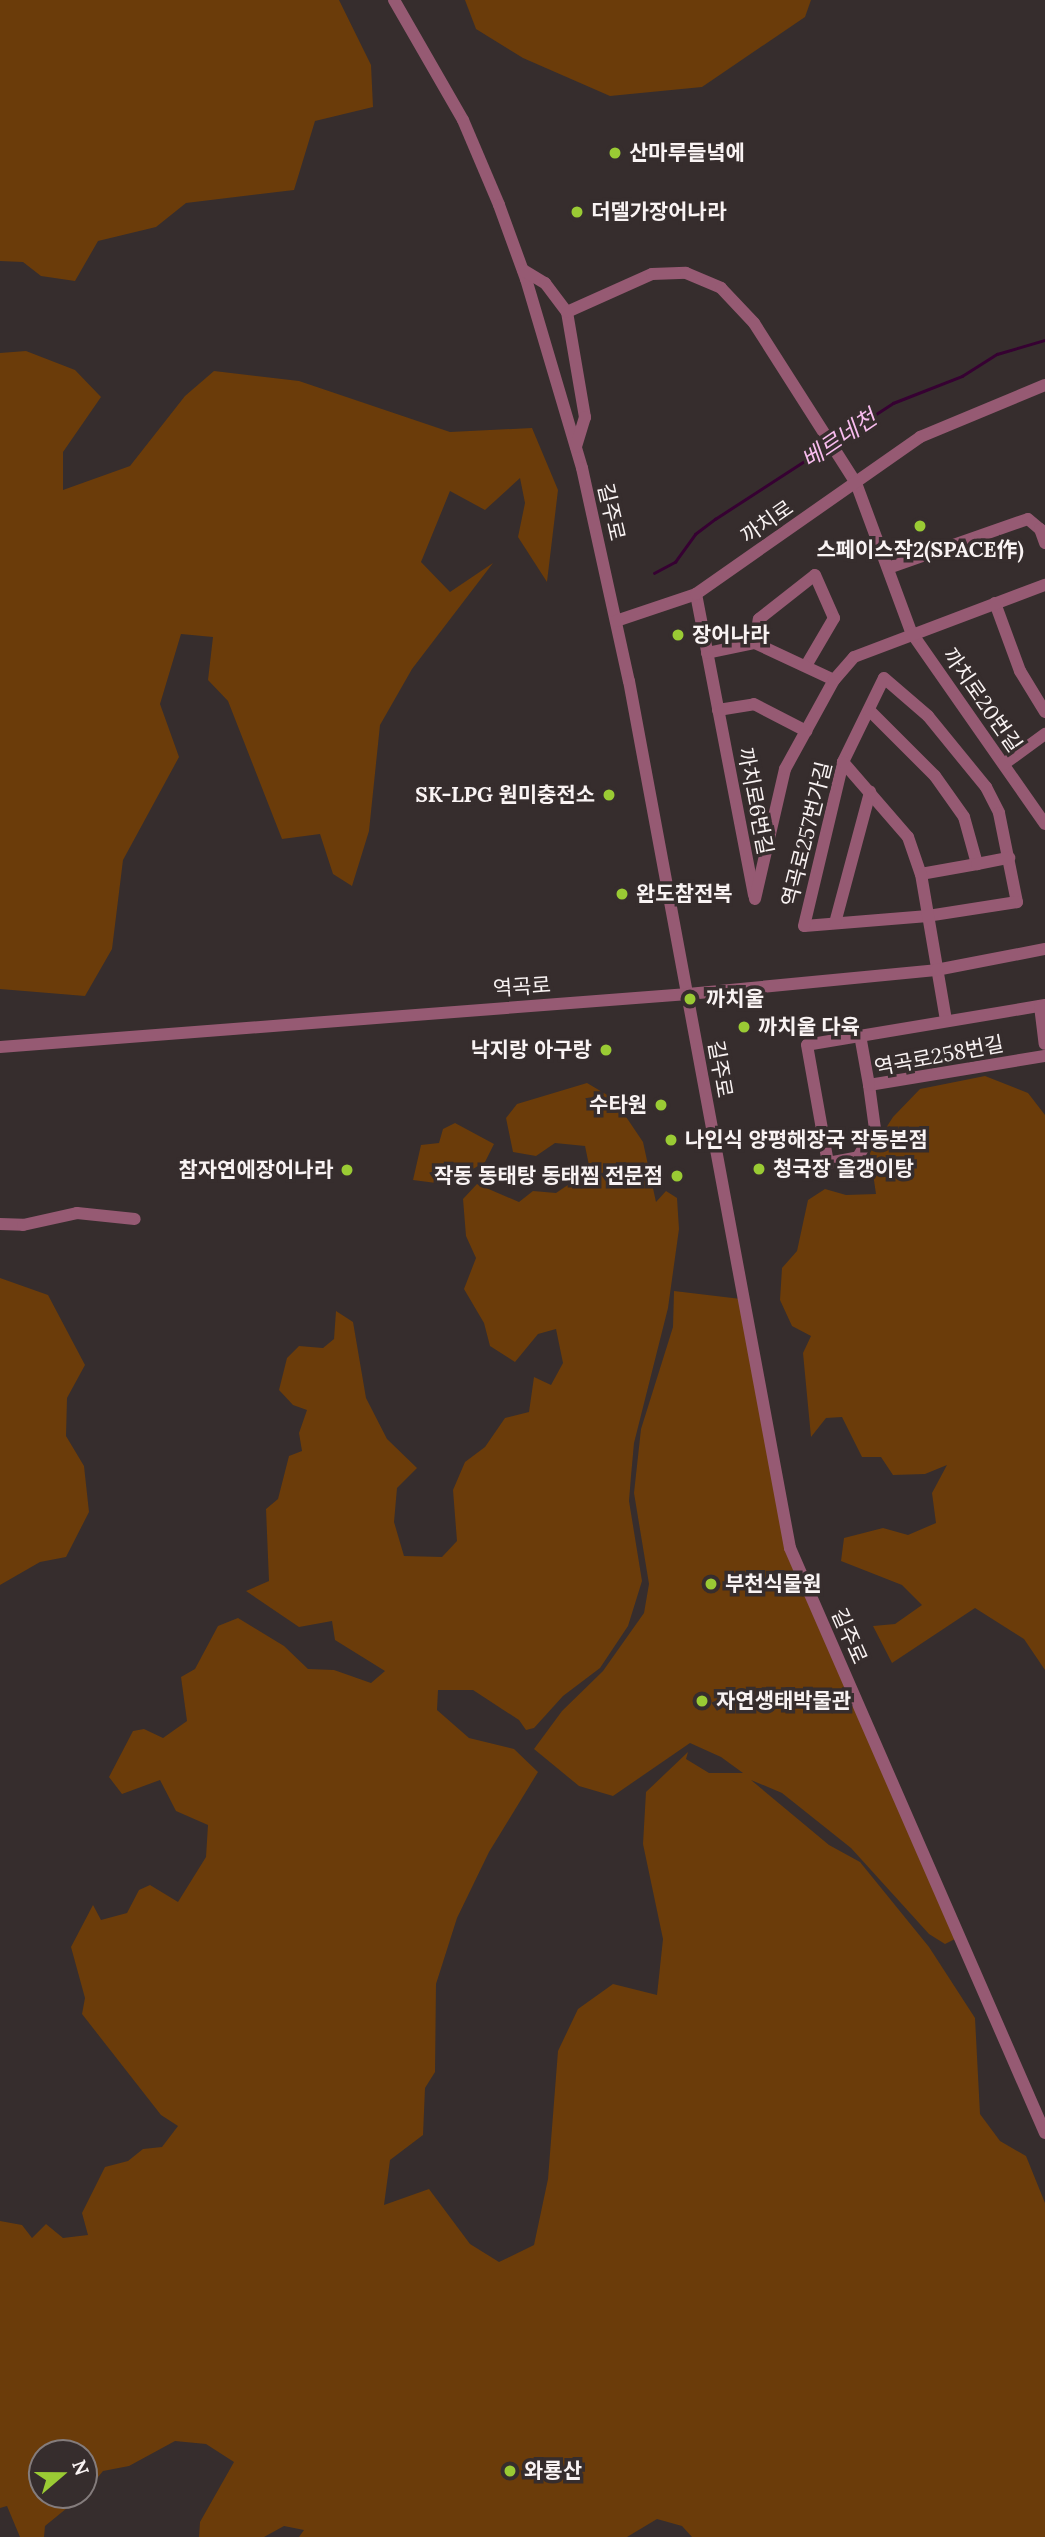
<!DOCTYPE html>
<meta charset="utf-8">
<style>
body{margin:0}
#map{position:relative;width:1045px;height:2537px;overflow:hidden;background:#362d2d;font-family:Lora,"Noto Sans KR",serif}
div>[style]{position:absolute}
.green>*{inset:0;background:#6b3c0a}
.stream>*{height:2.5px;margin:-1.25px;padding:0 1.25px;transform-origin:1.25px;border-radius:1.25px;background:#360132}
.minor>*{height:12px;margin:-6px;padding:0 6px;transform-origin:6px;border-radius:6px;background:#965a73}
.dots>*{width:19px;height:19px;translate:-50% -50%;box-sizing:border-box;border:4px solid #362d2d;border-radius:50%}
span{translate:-50% -50%;white-space:nowrap;text-align:center;line-height:1.15;-webkit-text-stroke:7px #362d2d;paint-order:stroke}
.poi-label{font-size:21px;color:#f9f3f3;font-weight:700}
.left{translate:0 -50%;text-align:left}
.right{translate:-100% -50%;text-align:right}
.street-label{font-size:21px;color:#f9f3f3}
.water-label{font-size:23px;color:#f8bcee;font-style:italic}
.north{position:absolute;left:28px;top:2439px;width:70px;height:70px;box-sizing:border-box;background:#362d2d;border:2px solid #847c7c;border-radius:50%;rotate:70deg;font-size:19px;font-weight:700;line-height:28px;text-align:center;color:#f9f3f3}
.north::after{content:'';display:block;margin:auto;width:24px;height:32px;background:#9acb34;clip-path:polygon(50% 0,100% 100%,50% 72%,0 100%)}
</style>
<div id="map">
<div class="green">
<i style="clip-path:polygon(0 0,339px 0,371px 65px,373px 107px,315px 121px,294px 190px,186px 203px,156px 227px,98px 241px,75px 281px,41px 276px,23px 262px,0 261px)"></i>
<i style="clip-path:polygon(465px 0,811px 0,805px 17px,702px 87px,610px 96px,523px 58px,476px 29px)"></i>
<i style="clip-path:polygon(26px 351px,75px 370px,101px 397px,63px 452px,63px 490px,130px 466px,185px 396px,214px 371px,299px 381px,450px 432px,532px 428px,558px 490px,547px 582px,518px 537px,525px 503px,520px 478px,485px 510px,450px 491px,421px 562px,450px 592px,493px 563px,412px 669px,380px 725px,369px 831px,352px 886px,333px 874px,320px 834px,282px 839px,228px 701px,208px 680px,213px 637px,181px 634px,160px 704px,179px 757px,123px 860px,112px 949px,85px 996px,0 989px,0 353px)"></i>
<i style="clip-path:polygon(985px 1076px,1028px 1093px,1045px 1115px,1045px 1670px,1024px 1639px,975px 1608px,892px 1663px,873px 1626px,895px 1624px,922px 1605px,902px 1585px,841px 1561px,844px 1538px,883px 1528px,908px 1535px,936px 1523px,932px 1493px,947px 1465px,925px 1474px,893px 1475px,881px 1457px,862px 1457px,842px 1417px,826px 1418px,811px 1437px,803px 1353px,811px 1336px,792px 1326px,780px 1300px,782px 1268px,797px 1251px,808px 1200px,825px 1189px,846px 1195px,876px 1194px,870px 1153px,893px 1117px,920px 1089px)"></i>
<i style="clip-path:polygon(587px 1083px,614px 1099px,643px 1142px,656px 1202px,666px 1191px,677px 1198px,679px 1229px,668px 1308px,634px 1443px,631px 1476px,629px 1501px,642px 1581px,628px 1626px,600px 1668px,563px 1696px,534px 1728px,526px 1730px,519px 1720px,473px 1690px,438px 1690px,437px 1710px,469px 1738px,514px 1749px,538px 1772px,489px 1852px,457px 1918px,436px 1984px,435px 2072px,425px 2088px,423px 2135px,390px 2160px,384px 2205px,429px 2189px,470px 2244px,499px 2262px,534px 2245px,548px 2179px,558px 2051px,578px 2009px,613px 1984px,657px 1995px,663px 1939px,643px 1844px,646px 1792px,688px 1752px,686px 1759px,709px 1773px,743px 1773px,721px 1757px,690px 1743px,613px 1796px,579px 1786px,534px 1749px,562px 1711px,603px 1671px,644px 1613px,649px 1584px,634px 1493px,641px 1429px,673px 1327px,674px 1291px,741px 1299px,790px 1548px,959px 1937px,945px 1944px,929px 1934px,851px 1848px,782px 1793px,751px 1780px,829px 1845px,860px 1862px,929px 1947px,975px 2018px,980px 2114px,1000px 2141px,1026px 2156px,1045px 2203px,1045px 2537px,692px 2537px,682px 2526px,657px 2519px,627px 2537px,299px 2537px,304px 2530px,284px 2526px,264px 2537px,199px 2537px,200px 2522px,234px 2462px,206px 2444px,175px 2441px,129px 2466px,103px 2471px,84px 2494px,84px 2453px,42px 2453px,42px 2495px,83px 2495px,45px 2526px,44px 2537px,20px 2537px,7px 2506px,0 2508px,0 2221px,22px 2225px,32px 2238px,46px 2224px,63px 2238px,88px 2235px,82px 2213px,105px 2167px,128px 2161px,143px 2149px,162px 2147px,178px 2126px,161px 2115px,82px 2014px,85px 1998px,71px 1947px,93px 1905px,101px 1920px,127px 1913px,139px 1890px,150px 1885px,178px 1902px,206px 1857px,208px 1825px,176px 1811px,160px 1780px,122px 1794px,109px 1777px,133px 1731px,144px 1729px,163px 1738px,187px 1721px,181px 1677px,195px 1669px,218px 1626px,238px 1618px,284px 1646px,308px 1669px,334px 1670px,371px 1683px,385px 1671px,335px 1640px,332px 1621px,299px 1627px,246px 1591px,269px 1581px,266px 1509px,278px 1499px,289px 1456px,302px 1451px,299px 1433px,307px 1410px,293px 1405px,279px 1390px,287px 1358px,299px 1346px,323px 1348px,334px 1339px,336px 1311px,353px 1322px,366px 1398px,387px 1439px,417px 1468px,397px 1488px,394px 1522px,404px 1556px,442px 1557px,457px 1541px,453px 1490px,465px 1462px,485px 1447px,505px 1418px,529px 1412px,534px 1377px,551px 1385px,563px 1363px,556px 1329px,538px 1334px,515px 1362px,490px 1346px,484px 1323px,464px 1289px,476px 1258px,466px 1236px,463px 1199px,477px 1184px,519px 1202px,533px 1191px,556px 1193px,590px 1170px,585px 1146px,555px 1143px,536px 1156px,513px 1152px,506px 1118px,517px 1104px)"></i>
<i style="clip-path:polygon(455px 1123px,494px 1144px,485px 1162px,459px 1177px,436px 1183px,413px 1180px,421px 1145px,439px 1143px,443px 1129px)"></i>
<i style="clip-path:polygon(0 1278px,48px 1295px,85px 1365px,67px 1398px,66px 1436px,84px 1466px,89px 1512px,66px 1557px,40px 1562px,0 1585px)"></i>
</div>
<div class="stream">
<i style="left:836px;top:440px;width:68px;rotate:-33deg"></i>
<i style="left:893px;top:403px;width:74px;rotate:-21.4deg"></i>
<i style="left:962px;top:376px;width:41px;rotate:-32.2deg"></i>
<i style="left:997px;top:354px;width:50px;rotate:-16.3deg"></i>
<i style="left:654px;top:573px;width:24px;rotate:-28deg"></i>
<i style="left:675px;top:562px;width:34px;rotate:-54deg"></i>
<i style="left:695px;top:534px;width:25px;rotate:-37deg"></i>
<i style="left:715px;top:519px;width:135px;rotate:-32.9deg"></i>
</div>
<div class="minor">
<i style="left:394px;top:0;width:138px;rotate:60.1deg"></i>
<i style="left:463px;top:120px;width:92px;rotate:67deg"></i>
<i style="left:499px;top:205px;width:79px;rotate:70deg"></i>
<i style="left:526px;top:279px;width:197px;rotate:73.5deg"></i>
<i style="left:582px;top:468px;width:218px;rotate:77.6deg"></i>
<i style="left:629px;top:681px;width:882px;rotate:79.48deg"></i>
<i style="left:790px;top:1548px;width:638px;rotate:66.45deg"></i>
<i style="left:523px;top:270px;width:26px;rotate:31deg"></i>
<i style="left:545px;top:283px;width:36px;rotate:53deg"></i>
<i style="left:567px;top:312px;width:107px;rotate:80.3deg"></i>
<i style="left:585px;top:417px;width:31px;rotate:107deg"></i>
<i style="left:567px;top:312px;width:93px;rotate:-24.1deg"></i>
<i style="left:652px;top:274px;width:34px;rotate:-2deg"></i>
<i style="left:686px;top:273px;width:38px;rotate:23deg"></i>
<i style="left:721px;top:288px;width:48px;rotate:46.7deg"></i>
<i style="left:754px;top:323px;width:190px;rotate:57.5deg"></i>
<i style="left:856px;top:483px;width:159px;rotate:69.7deg"></i>
<i style="left:911px;top:632px;width:234px;rotate:55.1deg"></i>
<i style="left:888px;top:568px;width:148px;rotate:-19.3deg"></i>
<i style="left:1028px;top:519px;width:16px;rotate:40deg"></i>
<i style="left:1040px;top:529px;width:15px;rotate:70deg"></i>
<i style="left:696px;top:594px;width:307px;rotate:79.1deg"></i>
<i style="left:995px;top:603px;width:72px;rotate:69.8deg"></i>
<i style="left:1020px;top:671px;width:48px;rotate:58.6deg"></i>
<i style="left:616px;top:621px;width:84px;rotate:-18.6deg"></i>
<i style="left:696px;top:594px;width:274px;rotate:-35deg"></i>
<i style="left:920px;top:437px;width:135px;rotate:-22.6deg"></i>
<i style="left:755px;top:643px;width:24px;rotate:-81deg"></i>
<i style="left:759px;top:619px;width:71px;rotate:-38.2deg"></i>
<i style="left:815px;top:575px;width:47px;rotate:66.2deg"></i>
<i style="left:834px;top:618px;width:53px;rotate:120.4deg"></i>
<i style="left:707px;top:653px;width:49px;rotate:-11.8deg"></i>
<i style="left:755px;top:643px;width:87px;rotate:25.1deg"></i>
<i style="left:884px;top:678px;width:58px;rotate:40.8deg"></i>
<i style="left:928px;top:716px;width:92px;rotate:50.8deg"></i>
<i style="left:986px;top:787px;width:29px;rotate:63deg"></i>
<i style="left:999px;top:813px;width:91px;rotate:78.6deg"></i>
<i style="left:1017px;top:902px;width:90px;rotate:171.1deg"></i>
<i style="left:928px;top:916px;width:124px;rotate:175.4deg"></i>
<i style="left:804px;top:926px;width:169px;rotate:-76.6deg"></i>
<i style="left:843px;top:762px;width:93px;rotate:-64deg"></i>
<i style="left:718px;top:710px;width:36px;rotate:-9deg"></i>
<i style="left:754px;top:704px;width:59px;rotate:27.4deg"></i>
<i style="left:869px;top:710px;width:93px;rotate:45deg"></i>
<i style="left:935px;top:776px;width:50px;rotate:54.7deg"></i>
<i style="left:964px;top:817px;width:49px;rotate:74.5deg"></i>
<i style="left:977px;top:864px;width:57px;rotate:169.9deg"></i>
<i style="left:843px;top:762px;width:99px;rotate:49.1deg"></i>
<i style="left:908px;top:837px;width:39px;rotate:71deg"></i>
<i style="left:921px;top:874px;width:148px;rotate:80.3deg"></i>
<i style="left:1004px;top:764px;width:51px;rotate:-36.2deg"></i>
<i style="left:977px;top:864px;width:33px;rotate:-11deg"></i>
<i style="left:755px;top:899px;width:133px;rotate:-77deg"></i>
<i style="left:785px;top:769px;width:102px;rotate:-61.2deg"></i>
<i style="left:834px;top:680px;width:30px;rotate:-49deg"></i>
<i style="left:854px;top:657px;width:204px;rotate:-20.7deg"></i>
<i style="left:835px;top:923px;width:136px;rotate:-75deg"></i>
<i style="left:1045px;top:1005px;width:241px;rotate:170.5deg"></i>
<i style="left:807px;top:1045px;width:120px;rotate:79.9deg"></i>
<i style="left:828px;top:1163px;width:31px;rotate:-11deg"></i>
<i style="left:858px;top:1157px;width:33px;rotate:-59deg"></i>
<i style="left:875px;top:1129px;width:44px;rotate:-97.8deg"></i>
<i style="left:869px;top:1085px;width:178px;rotate:-9.4deg"></i>
<i style="left:1040px;top:1006px;width:38px;rotate:83deg"></i>
<i style="left:860px;top:1035px;width:51px;rotate:79.8deg"></i>
<i style="left:0;top:1047px;width:690px;rotate:-4.41deg"></i>
<i style="left:688px;top:994px;width:249px;rotate:-5.5deg"></i>
<i style="left:936px;top:970px;width:111px;rotate:-10.9deg"></i>
<i style="left:0;top:1224px;width:23px;rotate:2deg"></i>
<i style="left:23px;top:1225px;width:55px;rotate:-12.5deg"></i>
<i style="left:77px;top:1213px;width:58px;rotate:5.9deg"></i>
</div>
<div class="dots">
<i style="left:615px;top:153px;background:#9acb34"></i>
<i style="left:577px;top:212px;background:#9acb34"></i>
<i style="left:920px;top:526px;background:#9acb34"></i>
<i style="left:678px;top:635px;background:#9acb34"></i>
<i style="left:609px;top:795px;background:#9acb34"></i>
<i style="left:622px;top:894px;background:#9acb34"></i>
<i style="left:690px;top:999px;background:#9acb34"></i>
<i style="left:744px;top:1027px;background:#9acb34"></i>
<i style="left:606px;top:1050px;background:#9acb34"></i>
<i style="left:661px;top:1105px;background:#9acb34"></i>
<i style="left:671px;top:1140px;background:#9acb34"></i>
<i style="left:759px;top:1169px;background:#9acb34"></i>
<i style="left:347px;top:1170px;background:#9acb34"></i>
<i style="left:677px;top:1176px;background:#9acb34"></i>
<i style="left:711px;top:1584px;background:#9acb34"></i>
<i style="left:702px;top:1701px;background:#9acb34"></i>
<i style="left:510px;top:2471px;background:#9acb34"></i>
</div>
<div class="poi-label">
<span class="left" style="left:629px;top:153px">산마루들녘에</span>
<span class="left" style="left:591px;top:212px">더델가장어나라</span>
<span style="left:920px;top:550px">스페이스작2(SPACE作)</span>
<span class="left" style="left:692px;top:635px">장어나라</span>
<span class="right" style="left:595px;top:795px">SK-LPG 원미충전소</span>
<span class="left" style="left:636px;top:894px">완도참전복</span>
<span class="left" style="left:706px;top:999px">까치울</span>
<span class="left" style="left:758px;top:1027px">까치울 다육</span>
<span class="right" style="left:592px;top:1050px">낙지랑 아구랑</span>
<span class="right" style="left:647px;top:1105px">수타원</span>
<span class="left" style="left:685px;top:1140px">나인식 양평해장국 작동본점</span>
<span class="left" style="left:773px;top:1169px">청국장 올갱이탕</span>
<span class="right" style="left:333px;top:1170px">참자연에장어나라</span>
<span class="right" style="left:663px;top:1176px">작동 동태탕 동태찜 전문점</span>
<span class="left" style="left:725px;top:1584px">부천식물원</span>
<span class="left" style="left:716px;top:1701px">자연생태박물관</span>
<span class="left" style="left:524px;top:2471px">와룡산</span>
</div>
<div class="street-label">
<span style="left:611px;top:512px;rotate:77deg">길주로</span>
<span style="left:767px;top:522px;rotate:-35deg">까치로</span>
<span style="left:982px;top:700px;rotate:55deg">까치로20번길</span>
<span style="left:755px;top:801px;rotate:79deg">까치로6번길</span>
<span style="left:807px;top:834px;rotate:-76deg">역곡로257번가길</span>
<span style="left:522px;top:987px;rotate:-4deg">역곡로</span>
<span style="left:939px;top:1056px;rotate:-11deg">역곡로258번길</span>
<span style="left:720px;top:1069px;rotate:80deg">길주로</span>
<span style="left:849px;top:1636px;rotate:66deg">길주로</span>
</div>
<div class="water-label">
<span style="left:839px;top:439px;rotate:-34deg">베르네천</span>
</div>
<div class="north">N</div>
</div>
